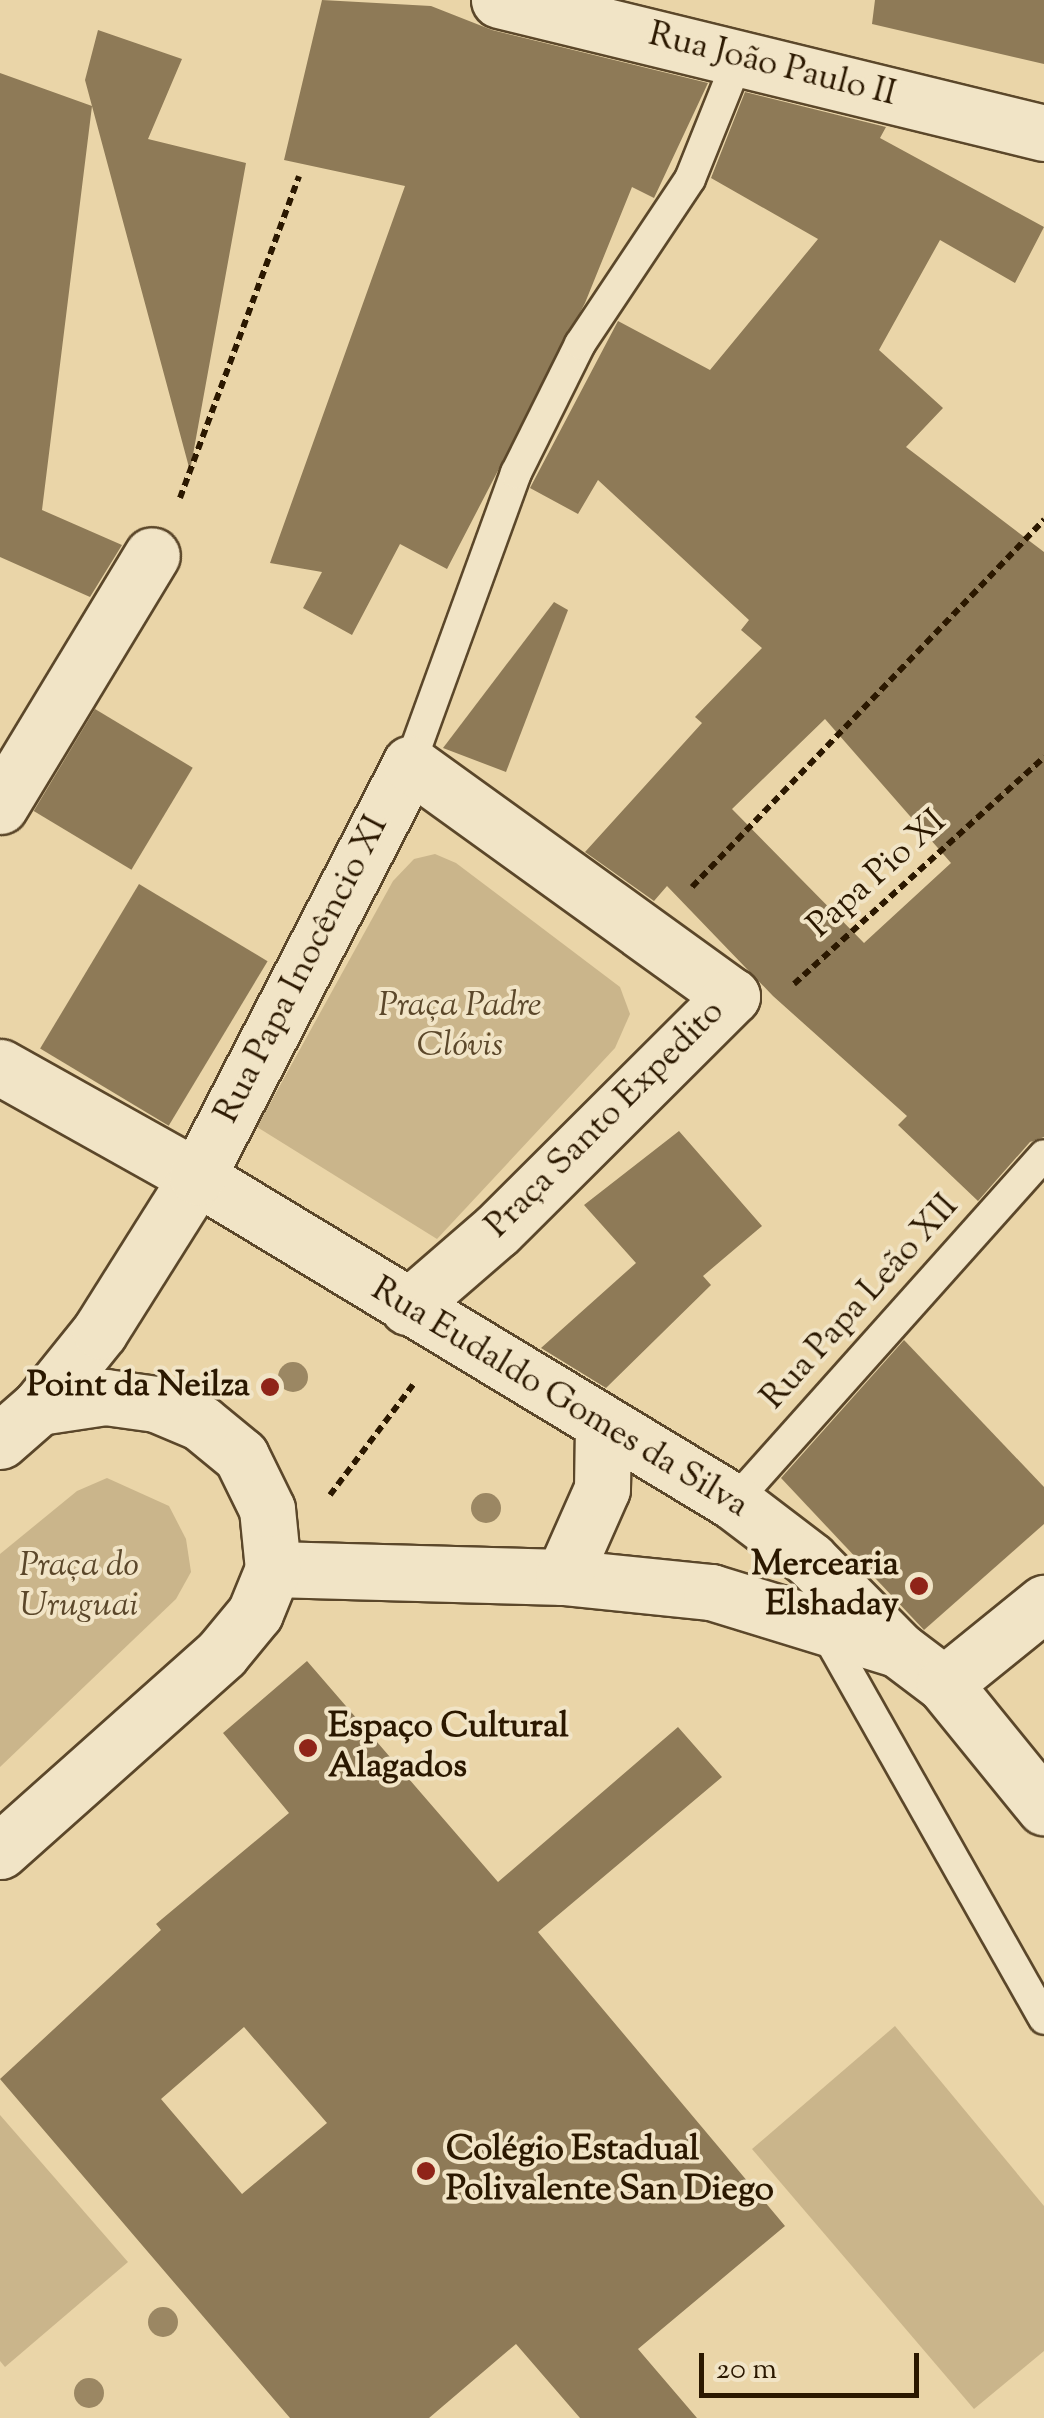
<!DOCTYPE html>
<meta charset="utf-8">
<style>
body{margin:0}
#map{position:relative;width:1044px;height:2418px;overflow:hidden;background:#ead5a8;font-family:"Sorts Mill Goudy",serif}
div>[style]{position:absolute}
.green>*{inset:0;background:#cab58b}
.building>*{inset:0;background:#8e7a57;transform-origin:0 0}
.path>*{height:6px;margin-top:-3px;transform-origin:0;background:repeating-linear-gradient(90deg,#2b1800 0 8px,transparent 0 13px)}
.roads{filter:drop-shadow(2px 0 #5b472a) drop-shadow(-2px 0 #5b472a) drop-shadow(0 2px #5b472a) drop-shadow(0 -2px #5b472a)}
.service>*{height:30px;margin:-15px;padding:0 15px;transform-origin:15px;border-radius:15px;background:#f1e4c6}
.minor>*{height:55px;margin:-27.5px;padding:0 27.5px;transform-origin:27.5px;border-radius:27.5px;background:#f1e4c6}
.trees>*{width:30px;height:30px;margin:-15px;border-radius:50%;background:#9b8763}
.dots>*{width:28px;height:28px;translate:-50% -50%;box-sizing:border-box;border:5px solid #f1e4c6;border-radius:50%}
span{translate:-50% -50%;white-space:nowrap;text-align:center;line-height:1.15;-webkit-text-stroke:8px #f1e4c6;paint-order:stroke}
.street-label{font-size:35px;color:#2b1800}
.park-label{font-size:35px;color:#5b472a;font-style:italic}
.poi-label{font-size:35px;color:#2b1800;font-weight:700}
.right{translate:-100% -50%;text-align:right}
.left{translate:0 -50%;text-align:left}
.scale{position:absolute;left:699px;top:2353px;width:220px;height:45px;box-sizing:border-box;border:5px solid #2b1800;border-top:0;padding-left:12px;font-size:30px;line-height:35px;white-space:nowrap;color:#2b1800;-webkit-text-stroke:8px #f1e4c6;paint-order:stroke}
</style>
<div id="map">
<div class="green">
<i style="clip-path:polygon(435px 854px,456px 863px,620px 987px,630px 1014px,615px 1048px,437px 1239px,257px 1127px,393px 881px,414px 859px)"></i>
<i style="clip-path:polygon(107px 1478px,169px 1506px,186px 1539px,191px 1572px,176px 1599px,0 1767px,0 1554px,77px 1491px)"></i>
<i style="clip-path:polygon(895px 2026px,1044px 2206px,1044px 2351px,974px 2409px,752px 2149px)"></i>
<i style="clip-path:polygon(0 2115px,128px 2262px,5px 2367px,0 2361px)"></i>
</div>
<div class="building">
<i style="clip-path:polygon(322px 0,431px 6px,492px 30px,708px 83px,654px 198px,632px 187px,585px 303px,447px 569px,400px 544px,352px 635px,303px 608px,322px 572px,270px 563px,405px 186px,284px 160px)"></i>
<i style="clip-path:polygon(875px 0,1044px 0,1044px 64px,872px 24px)"></i>
<i style="clip-path:polygon(98px 30px,182px 59px,148px 139px,246px 163px,190px 471px,85px 80px)"></i>
<i style="clip-path:polygon(0 73px,92px 106px,42px 510px,122px 545px,90px 597px,0 557px)"></i>
<i style="clip-path:polygon(evenodd,745px 92px,886px 127px,880px 138px,1044px 227px,1015px 283px,940px 240px,879px 350px,943px 408px,906px 447px,1044px 552px,1044px 1137px,1030px 1142px,978px 1201px,898px 1125px,907px 1116px,773px 996px,667px 886px,654px 901px,585px 852px,702px 723px,695px 717px,762px 648px,741px 630px,749px 620px,598px 480px,578px 514px,530px 488px,618px 321px,710px 370px,818px 239px,711px 178px,745px 92px,825px 719px,951px 863px,864px 943px,732px 809px,825px 719px)"></i>
<i style="clip-path:polygon(554px 602px,568px 610px,506px 772px,443px 748px)"></i>
<i style="left:95px;top:709px;width:114px;height:119px;rotate:31deg"></i>
<i style="left:139px;top:884px;width:150px;height:192px;rotate:31deg"></i>
<i style="clip-path:polygon(679px 1131px,762px 1226px,703px 1276px,711px 1285px,606px 1388px,541px 1348px,636px 1263px,584px 1205px)"></i>
<i style="clip-path:polygon(904px 1340px,1044px 1487px,1044px 1524px,924px 1630px,781px 1478px)"></i>
<i style="clip-path:polygon(evenodd,307px 1661px,498px 1882px,678px 1727px,722px 1777px,538px 1932px,785px 2226px,638px 2349px,697px 2418px,580px 2418px,516px 2344px,429px 2418px,290px 2418px,0 2079px,161px 1930px,156px 1924px,289px 1813px,223px 1733px,307px 1661px,244px 2027px,327px 2123px,242px 2194px,161px 2099px,244px 2027px)"></i>
</div>
<div class="path">
<i style="left:180px;top:498px;width:343px;rotate:-69.7deg"></i>
<i style="left:692px;top:887px;width:509px;rotate:-46.2deg"></i>
<i style="left:794px;top:984px;width:338px;rotate:-42.2deg"></i>
<i style="left:330px;top:1495px;width:138px;rotate:-53deg"></i>
</div>
<div class="roads">
<div class="service">
<i style="left:410px;top:764px;width:310px;rotate:-70deg"></i>
<i style="left:516px;top:473px;width:144px;rotate:-63.6deg"></i>
<i style="left:580px;top:344px;width:198px;rotate:-56.3deg"></i>
<i style="left:690px;top:179px;width:131px;rotate:-68.1deg"></i>
<i style="left:734px;top:1502px;width:465px;rotate:-48.2deg"></i>
<i style="left:823px;top:1628px;width:449px;rotate:60.5deg"></i>
</div>
<div class="minor">
<i style="left:499px;top:0;width:561px;rotate:13.71deg"></i>
<i style="left:0;top:806px;width:293px;rotate:-58.8deg"></i>
<i style="left:0;top:1067px;width:226px;rotate:29.2deg"></i>
<i style="left:197px;top:1177px;width:628px;rotate:31.18deg"></i>
<i style="left:734px;top:1502px;width:96px;rotate:37.3deg"></i>
<i style="left:810px;top:1560px;width:127px;rotate:45.3deg"></i>
<i style="left:899px;top:1650px;width:56px;rotate:37.1deg"></i>
<i style="left:944px;top:1684px;width:159px;rotate:50.9deg"></i>
<i style="left:0;top:1441px;width:52px;rotate:-41.1deg"></i>
<i style="left:39px;top:1407px;width:97px;rotate:-51.2deg"></i>
<i style="left:100px;top:1331px;width:182px;rotate:-57.8deg"></i>
<i style="left:197px;top:1177px;width:465px;rotate:-62.7deg"></i>
<i style="left:410px;top:764px;width:397px;rotate:35.8deg"></i>
<i style="left:732px;top:996px;width:332px;rotate:135.1deg"></i>
<i style="left:497px;top:1230px;width:118px;rotate:139.1deg"></i>
<i style="left:273px;top:1569px;width:290px;rotate:1.6deg"></i>
<i style="left:563px;top:1577px;width:149px;rotate:5.8deg"></i>
<i style="left:711px;top:1592px;width:194px;rotate:17.1deg"></i>
<i style="left:563px;top:1577px;width:96px;rotate:-66.1deg"></i>
<i style="left:602px;top:1489px;width:66px;rotate:-89.1deg"></i>
<i style="left:944px;top:1684px;width:129px;rotate:-39deg"></i>
<i style="left:0;top:1851px;width:297px;rotate:-41.7deg"></i>
<i style="left:222px;top:1653px;width:52px;rotate:-50.5deg"></i>
<i style="left:255px;top:1613px;width:48px;rotate:-67.8deg"></i>
<i style="left:273px;top:1569px;width:60px;rotate:-95.7deg"></i>
<i style="left:267px;top:1509px;width:59px;rotate:-116.1deg"></i>
<i style="left:241px;top:1456px;width:52px;rotate:-140.5deg"></i>
<i style="left:201px;top:1423px;width:49px;rotate:-157.1deg"></i>
<i style="left:156px;top:1404px;width:51px;rotate:-172.2deg"></i>
<i style="left:105px;top:1397px;width:67px;rotate:171.4deg"></i>
</div>
</div>
<div class="trees">
<i style="left:293px;top:1377px"></i>
<i style="left:486px;top:1508px"></i>
<i style="left:163px;top:2322px"></i>
<i style="left:89px;top:2393px"></i>
</div>
<div class="dots">
<i style="left:270px;top:1387px;background:#8f2418"></i>
<i style="left:919px;top:1586px;background:#8f2418"></i>
<i style="left:308px;top:1748px;background:#8f2418"></i>
<i style="left:426px;top:2171px;background:#8f2418"></i>
</div>
<div class="street-label">
<span style="left:772px;top:66px;rotate:14deg">Rua João Paulo II</span>
<span style="left:878px;top:875px;rotate:-42deg">Papa Pio XI</span>
<span style="left:303px;top:970px;rotate:-63deg">Rua Papa Inocêncio XI</span>
<span style="left:606px;top:1120px;rotate:-45deg">Praça Santo Expedito</span>
<span style="left:861px;top:1303px;rotate:-48deg">Rua Papa Leão XII</span>
<span style="left:559px;top:1399px;rotate:31deg">Rua Eudaldo Gomes da Silva</span>
</div>
<div class="park-label">
<span style="left:460px;top:1027px">Praça Padre<br>Clóvis</span>
<span style="left:79px;top:1587px">Praça do<br>Uruguai</span>
</div>
<div class="poi-label">
<span class="right" style="left:250px;top:1387px">Point da Neilza</span>
<span class="right" style="left:899px;top:1586px">Mercearia<br>Elshaday</span>
<span class="left" style="left:328px;top:1748px">Espaço Cultural<br>Alagados</span>
<span class="left" style="left:446px;top:2171px">Colégio Estadual<br>Polivalente San Diego</span>
</div>
<div class="scale">20 m</div>
</div>
